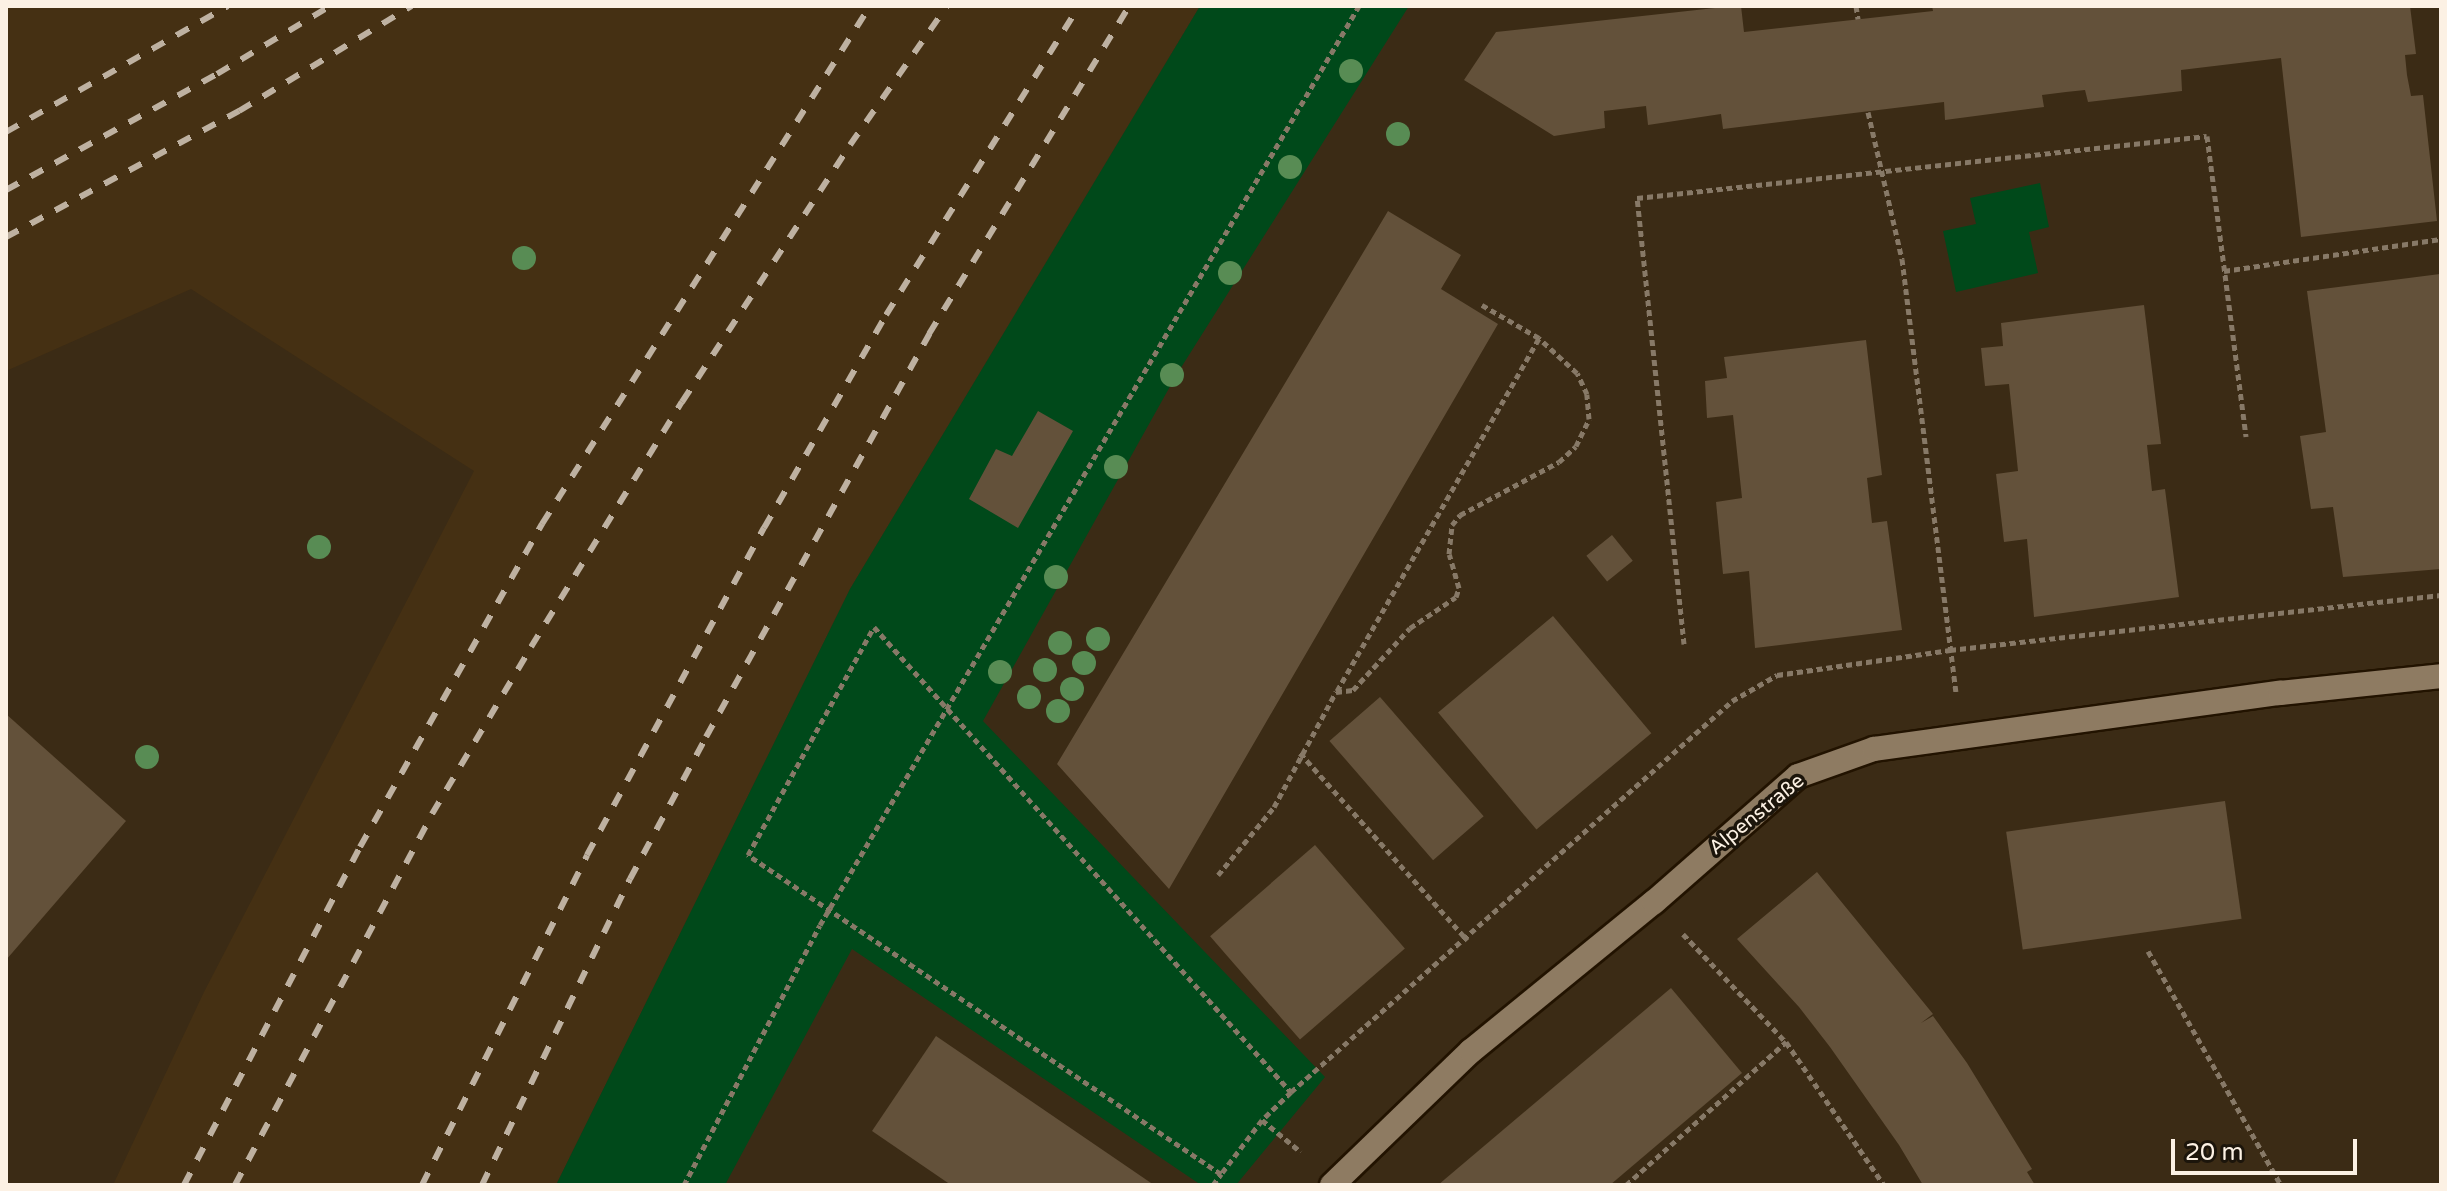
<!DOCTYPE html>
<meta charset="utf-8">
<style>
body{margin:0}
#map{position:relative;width:2447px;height:1191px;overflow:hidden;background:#3b2b15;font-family:"Varela Round",sans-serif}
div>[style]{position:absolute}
.built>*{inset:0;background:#453013}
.green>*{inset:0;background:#00491a}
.building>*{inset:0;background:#63513a;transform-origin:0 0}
.path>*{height:5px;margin-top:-2.5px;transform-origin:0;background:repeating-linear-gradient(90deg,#877967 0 6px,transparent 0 10px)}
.roads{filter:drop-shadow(2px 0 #221300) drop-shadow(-2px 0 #221300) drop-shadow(0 2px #221300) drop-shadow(0 -2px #221300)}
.minor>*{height:24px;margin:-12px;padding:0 12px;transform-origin:12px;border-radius:12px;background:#8e7b62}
.rail>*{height:6px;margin-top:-3px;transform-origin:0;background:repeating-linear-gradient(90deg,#beb1a1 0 14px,transparent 0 28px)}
.trees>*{width:24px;height:24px;margin:-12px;border-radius:50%;background:#588c54}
span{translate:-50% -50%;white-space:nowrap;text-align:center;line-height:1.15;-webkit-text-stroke:7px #1c150b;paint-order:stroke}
.street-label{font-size:20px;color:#fcf1e4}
.frame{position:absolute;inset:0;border:8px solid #fcf1e4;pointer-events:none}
.scale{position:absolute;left:2171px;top:1139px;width:186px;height:36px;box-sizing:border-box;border:4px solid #fcf1e4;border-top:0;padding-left:10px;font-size:24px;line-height:28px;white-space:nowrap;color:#fcf1e4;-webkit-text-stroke:6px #1c150b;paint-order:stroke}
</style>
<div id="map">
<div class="built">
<i style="clip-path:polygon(6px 6px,1200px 6px,850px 589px,556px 1185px,113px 1185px,204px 992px,474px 471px,191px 289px,6px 371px)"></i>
</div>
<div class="green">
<i style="clip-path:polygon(1200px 6px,1409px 6px,1177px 374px,983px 721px,1325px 1077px,1236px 1185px,1201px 1185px,852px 949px,725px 1185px,556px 1185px,850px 589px)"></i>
<i style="clip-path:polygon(2040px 183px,2049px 227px,2029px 232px,2038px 273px,1956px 292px,1943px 231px,1976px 224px,1970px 198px)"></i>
</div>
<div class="building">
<i style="clip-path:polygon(1733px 6px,1741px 6px,1744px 32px,1933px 11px,1932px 6px,2410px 6px,2416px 54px,2405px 55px,2407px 75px,2411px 96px,2423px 95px,2437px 221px,2301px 237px,2281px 58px,2181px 70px,2182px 91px,2088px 102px,2085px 90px,2066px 92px,2042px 95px,2044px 107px,1945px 120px,1944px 102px,1723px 129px,1721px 114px,1648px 125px,1646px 106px,1604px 111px,1605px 128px,1554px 136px,1464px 80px,1496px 32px)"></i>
<i style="clip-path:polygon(1388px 211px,1461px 255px,1441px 289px,1498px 324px,1169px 889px,1057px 764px)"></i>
<i style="clip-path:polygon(2440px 274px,2441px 569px,2343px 577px,2333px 507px,2311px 509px,2300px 436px,2326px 432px,2307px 291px)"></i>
<i style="clip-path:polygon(2144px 305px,2161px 444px,2147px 445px,2152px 491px,2165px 489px,2179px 597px,2034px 617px,2027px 539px,2004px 542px,1996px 474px,2018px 471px,2009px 384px,1985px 386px,1981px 348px,2003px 346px,2001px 323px)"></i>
<i style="clip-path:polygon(1866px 340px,1882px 475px,1867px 478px,1872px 523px,1887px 521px,1902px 630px,1755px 648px,1749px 571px,1723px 574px,1716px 502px,1742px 498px,1733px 415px,1707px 418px,1705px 381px,1727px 378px,1724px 357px)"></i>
<i style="clip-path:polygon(1038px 411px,1073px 431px,1018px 528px,969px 499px,996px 449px,1012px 456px)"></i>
<i style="left:1612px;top:535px;width:33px;height:33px;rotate:51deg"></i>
<i style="left:1553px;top:616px;width:153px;height:150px;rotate:50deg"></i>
<i style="left:1380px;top:697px;width:158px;height:67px;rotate:49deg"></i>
<i style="clip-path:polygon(6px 714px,126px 821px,6px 960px)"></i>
<i style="left:2225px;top:801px;width:119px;height:221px;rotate:82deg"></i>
<i style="left:1315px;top:845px;width:137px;height:139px;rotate:49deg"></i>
<i style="clip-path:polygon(1817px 872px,1933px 1014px,1921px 1023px,1933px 1016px,1967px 1063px,2032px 1169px,2027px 1172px,2035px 1185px,1923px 1185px,1899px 1145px,1830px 1047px,1799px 1007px,1737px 939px)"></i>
<i style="clip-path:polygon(1671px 988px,1742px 1073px,1610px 1185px,1438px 1185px)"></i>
<i style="clip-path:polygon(936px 1036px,1154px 1185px,951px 1185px,872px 1131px)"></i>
</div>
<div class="path">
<i style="left:1856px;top:6px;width:13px;rotate:81deg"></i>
<i style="left:1868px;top:112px;width:151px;rotate:77deg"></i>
<i style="left:1902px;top:259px;width:436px;rotate:82.9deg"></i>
<i style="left:2224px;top:271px;width:219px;rotate:-8.4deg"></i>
<i style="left:874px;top:627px;width:625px;rotate:48.12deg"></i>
<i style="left:1291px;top:1092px;width:40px;rotate:136deg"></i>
<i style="left:1262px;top:1120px;width:68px;rotate:127.2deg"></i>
<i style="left:1221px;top:1174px;width:571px;rotate:-146deg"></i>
<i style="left:748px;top:855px;width:260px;rotate:-61.1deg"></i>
<i style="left:1684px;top:644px;width:448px;rotate:-96deg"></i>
<i style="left:1637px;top:198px;width:573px;rotate:-6.21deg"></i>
<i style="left:2207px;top:136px;width:303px;rotate:82.6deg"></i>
<i style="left:1337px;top:691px;width:407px;rotate:-60.2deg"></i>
<i style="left:1300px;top:753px;width:251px;rotate:48.2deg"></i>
<i style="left:1218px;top:875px;width:88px;rotate:-50.5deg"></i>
<i style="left:1274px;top:807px;width:131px;rotate:-61.7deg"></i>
<i style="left:1336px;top:692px;width:17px;rotate:-7deg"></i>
<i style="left:1353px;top:690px;width:84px;rotate:-47.4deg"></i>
<i style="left:1410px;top:628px;width:55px;rotate:-34deg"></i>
<i style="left:1456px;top:597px;width:9px;rotate:-72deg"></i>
<i style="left:1459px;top:588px;width:35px;rotate:-106deg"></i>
<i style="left:1449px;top:554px;width:29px;rotate:-84deg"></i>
<i style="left:1452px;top:525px;width:13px;rotate:-51deg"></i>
<i style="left:1460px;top:515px;width:112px;rotate:-28.2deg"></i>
<i style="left:1559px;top:462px;width:23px;rotate:-43deg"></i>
<i style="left:1576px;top:446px;width:30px;rotate:-64deg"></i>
<i style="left:1589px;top:419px;width:25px;rotate:-95deg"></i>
<i style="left:1587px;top:394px;width:23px;rotate:-115deg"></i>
<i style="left:1577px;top:373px;width:52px;rotate:-137.4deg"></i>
<i style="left:1539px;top:338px;width:66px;rotate:-149.9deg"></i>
<i style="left:1683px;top:934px;width:149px;rotate:46.4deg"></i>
<i style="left:1786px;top:1042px;width:173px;rotate:55.6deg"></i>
<i style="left:2148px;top:951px;width:269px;rotate:60.4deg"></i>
<i style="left:1291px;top:1092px;width:589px;rotate:-41.56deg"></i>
<i style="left:1732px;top:701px;width:52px;rotate:-30deg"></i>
<i style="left:1777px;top:675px;width:175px;rotate:-8.2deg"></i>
<i style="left:1950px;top:650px;width:494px;rotate:-6.4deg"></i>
<i style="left:1262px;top:1120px;width:50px;rotate:39.4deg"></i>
<i style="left:684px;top:1185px;width:293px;rotate:-62.4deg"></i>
<i style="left:820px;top:925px;width:1065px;rotate:-59.61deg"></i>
<i style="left:1213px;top:1185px;width:14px;rotate:-54deg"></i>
<i style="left:1626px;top:1185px;width:215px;rotate:-41.8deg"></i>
</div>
<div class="roads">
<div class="minor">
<i style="left:1332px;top:1185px;width:193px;rotate:-44deg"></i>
<i style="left:1471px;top:1051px;width:236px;rotate:-39.2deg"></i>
<i style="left:1654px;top:902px;width:191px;rotate:-41.2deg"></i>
<i style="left:1798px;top:776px;width:81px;rotate:-19.6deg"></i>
<i style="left:1874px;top:749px;width:410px;rotate:-7.9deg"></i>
<i style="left:2280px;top:693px;width:162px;rotate:-6deg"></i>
</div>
</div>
<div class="rail">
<i style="left:6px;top:132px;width:255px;rotate:-29.6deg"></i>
<i style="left:6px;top:190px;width:241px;rotate:-28.8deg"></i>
<i style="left:217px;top:74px;width:132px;rotate:-31deg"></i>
<i style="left:6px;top:237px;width:265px;rotate:-28.4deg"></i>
<i style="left:239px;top:111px;width:202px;rotate:-31.3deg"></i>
<i style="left:184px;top:1185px;width:381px;rotate:-62.5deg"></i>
<i style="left:360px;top:847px;width:371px;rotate:-60.6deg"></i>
<i style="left:542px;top:524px;width:613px;rotate:-57.66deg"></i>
<i style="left:235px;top:1185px;width:420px;rotate:-62deg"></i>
<i style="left:432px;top:814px;width:194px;rotate:-59.3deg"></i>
<i style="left:531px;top:647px;width:288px;rotate:-58.4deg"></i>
<i style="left:682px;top:402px;width:307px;rotate:-56.8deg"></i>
<i style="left:850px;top:145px;width:169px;rotate:-55.1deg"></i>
<i style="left:422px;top:1185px;width:369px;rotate:-63.4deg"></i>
<i style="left:587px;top:855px;width:372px;rotate:-61.6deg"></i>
<i style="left:764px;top:528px;width:245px;rotate:-60.2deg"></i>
<i style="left:886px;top:315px;width:364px;rotate:-58deg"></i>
<i style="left:482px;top:1185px;width:340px;rotate:-64.2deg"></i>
<i style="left:630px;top:879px;width:161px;rotate:-61.8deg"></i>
<i style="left:706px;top:737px;width:461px;rotate:-61deg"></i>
<i style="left:929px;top:334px;width:384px;rotate:-58.6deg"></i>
</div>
<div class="trees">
<i style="left:1351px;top:71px"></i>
<i style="left:1398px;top:134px"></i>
<i style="left:1290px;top:167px"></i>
<i style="left:524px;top:258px"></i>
<i style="left:1230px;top:273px"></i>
<i style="left:1172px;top:375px"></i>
<i style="left:1116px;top:467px"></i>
<i style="left:319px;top:547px"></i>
<i style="left:1056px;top:577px"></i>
<i style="left:1098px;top:639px"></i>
<i style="left:1060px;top:643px"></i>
<i style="left:1084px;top:663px"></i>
<i style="left:1045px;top:670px"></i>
<i style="left:1000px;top:672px"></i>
<i style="left:1072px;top:689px"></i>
<i style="left:1029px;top:697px"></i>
<i style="left:1058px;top:711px"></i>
<i style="left:147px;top:757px"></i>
</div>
<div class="street-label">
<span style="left:1757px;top:815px;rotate:-39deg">Alpenstraße</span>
</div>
<div class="frame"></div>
<div class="scale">20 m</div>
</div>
